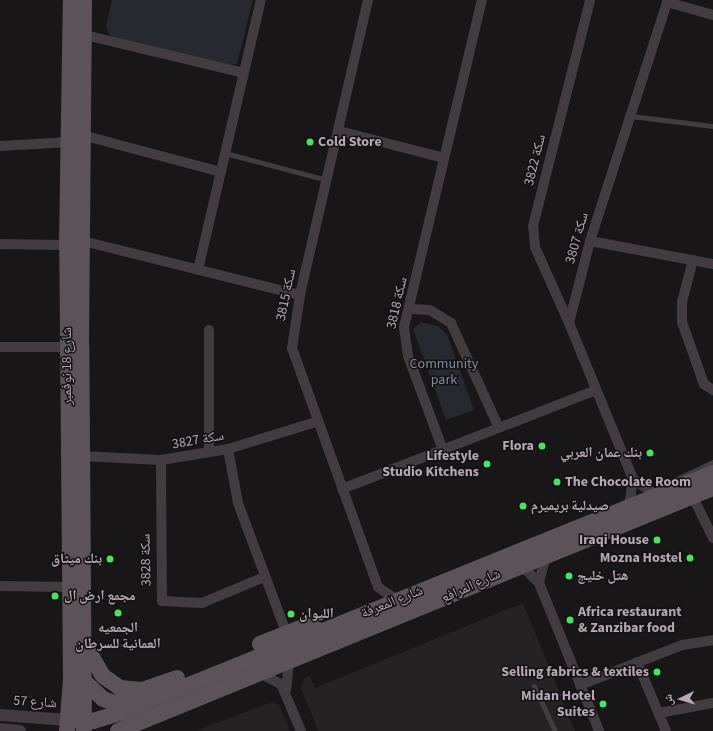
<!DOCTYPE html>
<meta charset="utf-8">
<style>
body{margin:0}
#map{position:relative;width:713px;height:731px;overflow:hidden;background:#181617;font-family:"Source Sans 3","Noto Naskh Arabic",sans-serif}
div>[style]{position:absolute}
.built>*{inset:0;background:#252223}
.green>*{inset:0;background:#262930}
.service>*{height:5px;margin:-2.5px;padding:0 2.5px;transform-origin:2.5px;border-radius:2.5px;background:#423c40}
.minor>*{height:10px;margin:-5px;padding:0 5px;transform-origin:5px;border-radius:5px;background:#423c40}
.tertiary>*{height:12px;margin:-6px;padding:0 6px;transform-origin:6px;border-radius:6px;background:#423c40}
.primary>*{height:16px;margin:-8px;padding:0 8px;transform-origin:8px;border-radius:8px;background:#5c5359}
.dots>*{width:11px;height:11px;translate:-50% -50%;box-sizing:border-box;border:2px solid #131112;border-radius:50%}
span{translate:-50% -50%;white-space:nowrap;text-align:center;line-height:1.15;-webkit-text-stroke:3px #131112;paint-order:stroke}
.poi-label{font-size:14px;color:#b7a9b4;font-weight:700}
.left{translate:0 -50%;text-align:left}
.right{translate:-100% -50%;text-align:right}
.street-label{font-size:14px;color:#b7a9b4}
.park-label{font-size:14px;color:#808ea2}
.north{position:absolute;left:661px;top:679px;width:40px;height:40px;-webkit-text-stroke:3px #131112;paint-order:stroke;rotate:265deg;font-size:11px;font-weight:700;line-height:16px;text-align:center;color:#b7a9b4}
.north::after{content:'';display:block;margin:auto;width:14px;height:18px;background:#b7a9b4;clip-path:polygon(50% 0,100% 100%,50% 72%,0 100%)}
</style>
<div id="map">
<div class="built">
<i style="clip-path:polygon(523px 603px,575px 731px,318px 731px,301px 688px,304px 679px,310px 676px,315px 688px)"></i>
<i style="clip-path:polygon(272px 702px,279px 705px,290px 731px,195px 731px)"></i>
</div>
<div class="green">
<i style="clip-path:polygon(112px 0,253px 0,237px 64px,228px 65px,111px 37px,106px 27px)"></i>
<i style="clip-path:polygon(421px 322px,438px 326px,447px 334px,474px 410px,446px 420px,413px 329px)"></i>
</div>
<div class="service">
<i style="left:631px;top:116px;width:83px;rotate:7deg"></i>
<i style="left:225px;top:153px;width:106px;rotate:14.8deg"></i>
<i style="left:668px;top:483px;width:50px;rotate:-25deg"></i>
<i style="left:534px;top:686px;width:50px;rotate:65deg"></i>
</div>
<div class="minor">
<i style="left:368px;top:0;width:303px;rotate:103deg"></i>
<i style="left:300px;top:295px;width:54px;rotate:98.6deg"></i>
<i style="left:292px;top:348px;width:254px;rotate:70.2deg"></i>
<i style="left:378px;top:587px;width:19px;rotate:35deg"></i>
<i style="left:394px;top:598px;width:8px;rotate:-7deg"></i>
<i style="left:667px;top:2px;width:48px;rotate:15.8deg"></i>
<i style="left:85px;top:35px;width:163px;rotate:13.4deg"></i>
<i style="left:339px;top:131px;width:108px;rotate:14.4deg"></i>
<i style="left:82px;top:135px;width:144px;rotate:14.9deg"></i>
<i style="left:0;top:146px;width:70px;rotate:-3.3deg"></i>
<i style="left:83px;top:241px;width:224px;rotate:14deg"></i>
<i style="left:590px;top:241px;width:125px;rotate:10.6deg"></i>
<i style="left:0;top:244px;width:67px;rotate:0.9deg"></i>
<i style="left:693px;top:260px;width:43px;rotate:104.7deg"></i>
<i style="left:682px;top:302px;width:20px;rotate:90deg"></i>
<i style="left:682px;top:322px;width:66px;rotate:70.5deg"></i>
<i style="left:704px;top:384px;width:11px;rotate:34deg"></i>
<i style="left:198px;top:270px;width:277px;rotate:-76.9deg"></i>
<i style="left:411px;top:309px;width:19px;rotate:3deg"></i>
<i style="left:430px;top:310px;width:25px;rotate:32deg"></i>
<i style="left:451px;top:323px;width:115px;rotate:65.4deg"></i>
<i style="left:569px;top:323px;width:83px;rotate:-114.1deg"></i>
<i style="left:535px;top:247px;width:21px;rotate:-95deg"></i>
<i style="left:533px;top:226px;width:233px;rotate:-75.8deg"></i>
<i style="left:209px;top:330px;width:122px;rotate:90deg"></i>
<i style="left:0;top:347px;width:67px"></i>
<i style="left:228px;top:449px;width:55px;rotate:79.5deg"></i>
<i style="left:238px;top:503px;width:138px;rotate:69.6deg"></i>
<i style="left:443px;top:450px;width:100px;rotate:-110.4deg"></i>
<i style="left:408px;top:356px;width:29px;rotate:-98deg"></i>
<i style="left:404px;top:327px;width:336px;rotate:-76.6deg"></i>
<i style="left:81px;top:456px;width:80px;rotate:2.9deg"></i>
<i style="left:161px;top:460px;width:68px;rotate:-9.3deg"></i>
<i style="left:228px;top:449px;width:92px;rotate:-17.1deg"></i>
<i style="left:161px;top:460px;width:141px;rotate:89.6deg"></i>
<i style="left:162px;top:601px;width:40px;rotate:2.9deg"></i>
<i style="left:202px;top:603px;width:67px;rotate:-22.8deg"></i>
<i style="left:633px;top:479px;width:29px;rotate:35deg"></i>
<i style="left:342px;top:489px;width:273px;rotate:-21.3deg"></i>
<i style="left:692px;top:495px;width:48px;rotate:64deg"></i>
<i style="left:629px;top:507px;width:28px;rotate:-82deg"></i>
<i style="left:633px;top:479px;width:169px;rotate:-112.3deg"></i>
<i style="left:569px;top:323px;width:85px;rotate:-75.6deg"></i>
<i style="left:590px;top:241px;width:253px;rotate:-72.1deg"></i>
<i style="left:516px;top:569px;width:10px;rotate:6deg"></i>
<i style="left:526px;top:570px;width:18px;rotate:45deg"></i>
<i style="left:539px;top:583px;width:160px;rotate:67.9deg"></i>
<i style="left:539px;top:583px;width:30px;rotate:-76deg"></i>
<i style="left:0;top:586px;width:69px;rotate:0.8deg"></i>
<i style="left:637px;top:662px;width:75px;rotate:67.2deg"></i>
<i style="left:259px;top:673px;width:25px;rotate:27deg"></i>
<i style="left:281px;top:684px;width:51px;rotate:66.9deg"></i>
<i style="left:580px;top:685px;width:110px;rotate:-21.4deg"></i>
<i style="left:682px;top:645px;width:31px;rotate:-9deg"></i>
<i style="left:286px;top:691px;width:31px;rotate:-84deg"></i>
<i style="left:659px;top:713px;width:55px;rotate:-10.5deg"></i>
</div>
<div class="tertiary">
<i style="left:0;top:715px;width:68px;rotate:4.2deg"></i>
<i style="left:0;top:729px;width:20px;rotate:6deg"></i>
</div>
<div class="primary">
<i style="left:260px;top:644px;width:57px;rotate:-21.6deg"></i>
<i style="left:88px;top:650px;width:30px;rotate:60deg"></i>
<i style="left:103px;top:676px;width:21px;rotate:35deg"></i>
<i style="left:120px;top:688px;width:22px;rotate:5deg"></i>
<i style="left:142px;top:690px;width:37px;rotate:-19deg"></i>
<i style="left:86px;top:683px;width:23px;rotate:43deg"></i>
<i style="left:103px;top:699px;width:13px;rotate:18deg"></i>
<i style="left:115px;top:703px;width:21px;rotate:-5deg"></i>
<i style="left:75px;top:720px;width:18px;rotate:3deg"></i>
<i style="left:93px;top:721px;width:28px;rotate:-17deg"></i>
<i style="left:120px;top:713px;width:640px;rotate:-22.03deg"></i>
<i style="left:67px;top:731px;width:52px;rotate:-85.6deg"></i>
<i style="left:71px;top:679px;width:434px;rotate:-90.5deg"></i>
<i style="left:67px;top:245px;width:245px;rotate:-89.1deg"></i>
<i style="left:84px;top:731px;width:386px;rotate:-90.4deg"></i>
<i style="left:81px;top:345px;width:345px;rotate:-89.5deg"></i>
<i style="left:118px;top:731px;width:643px;rotate:-22.22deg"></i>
</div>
<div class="dots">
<i style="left:310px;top:142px;background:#3beb5f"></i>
<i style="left:542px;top:446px;background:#3beb5f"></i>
<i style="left:650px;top:453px;background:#3beb5f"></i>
<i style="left:487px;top:464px;background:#3beb5f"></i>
<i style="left:557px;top:482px;background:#3beb5f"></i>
<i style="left:523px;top:506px;background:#3beb5f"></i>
<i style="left:657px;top:540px;background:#3beb5f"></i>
<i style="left:690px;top:558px;background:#3beb5f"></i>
<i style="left:110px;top:559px;background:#3beb5f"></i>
<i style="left:569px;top:576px;background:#3beb5f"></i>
<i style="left:55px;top:596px;background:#3beb5f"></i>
<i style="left:118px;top:613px;background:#3beb5f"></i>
<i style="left:291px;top:614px;background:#3beb5f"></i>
<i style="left:570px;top:620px;background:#3beb5f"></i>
<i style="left:657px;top:672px;background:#3beb5f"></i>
<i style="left:603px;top:704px;background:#3beb5f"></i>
</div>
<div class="poi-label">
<span class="left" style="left:318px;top:142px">Cold Store</span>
<span class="right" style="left:534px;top:446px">Flora</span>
<span class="right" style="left:642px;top:453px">بنك عمان العربي</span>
<span class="right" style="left:479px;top:464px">Lifestyle<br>Studio Kitchens</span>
<span class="left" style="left:565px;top:482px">The Chocolate Room</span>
<span class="left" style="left:531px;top:506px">صيدلية بريميرم</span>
<span class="right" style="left:649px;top:540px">Iraqi House</span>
<span class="right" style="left:682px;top:558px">Mozna Hostel</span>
<span class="right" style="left:102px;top:559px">بنك ميثاق</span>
<span class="left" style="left:577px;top:576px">هتل خلیج</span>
<span class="left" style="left:64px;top:596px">مجمع ارض ال</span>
<span class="left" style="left:578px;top:620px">Africa restaurant<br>&amp; Zanzibar food</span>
<span class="left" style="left:299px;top:614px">الليوان</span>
<span style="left:118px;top:636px">الجمعيه<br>العمانية للسرطان</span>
<span class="right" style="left:649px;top:672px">Selling fabrics &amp; textiles</span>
<span class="right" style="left:595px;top:704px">Midan Hotel<br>Suites</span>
</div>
<div class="street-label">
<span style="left:535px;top:160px;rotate:-76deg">سكة 3822</span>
<span style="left:577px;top:238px;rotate:-74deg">سكة 3807</span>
<span style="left:286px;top:295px;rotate:-78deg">سكة 3815</span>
<span style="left:397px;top:303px;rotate:-77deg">سكة 3818</span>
<span style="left:67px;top:366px;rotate:-90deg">شارع 18 نوفمبر</span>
<span style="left:198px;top:440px;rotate:-10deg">سكة 3827</span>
<span style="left:146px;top:560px;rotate:-91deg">سكة 3828</span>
<span style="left:471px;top:586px;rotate:-24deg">شارع المرافع</span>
<span style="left:392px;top:602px;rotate:-22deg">شارع المعرفة</span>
<span style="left:35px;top:702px;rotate:4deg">شارع 57</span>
</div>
<div class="park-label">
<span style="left:444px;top:372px">Community<br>park</span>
</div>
<div class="north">ش</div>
</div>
